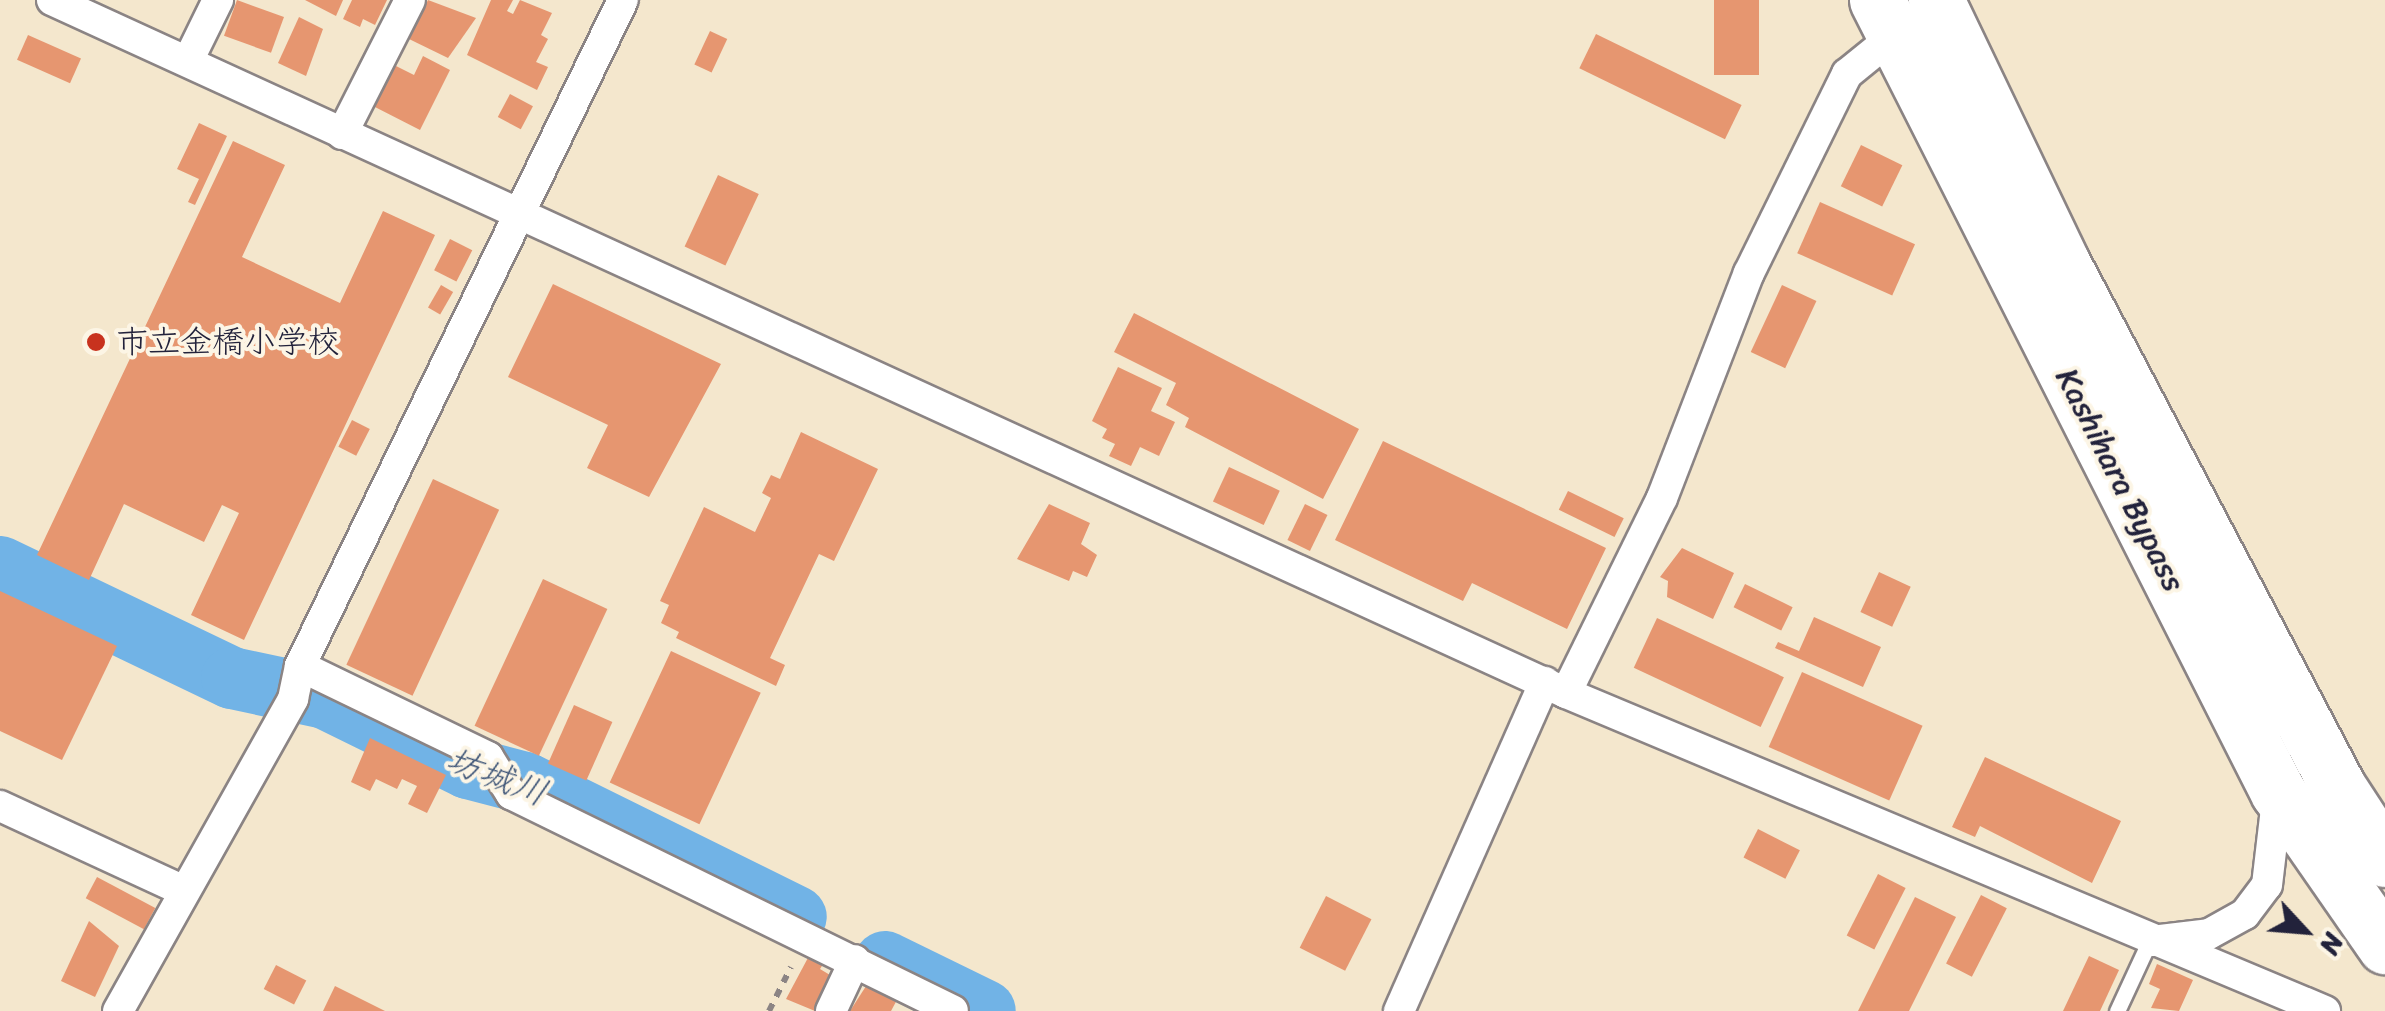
<!DOCTYPE html>
<meta charset="utf-8">
<style>
body{margin:0}
#map{position:relative;width:2385px;height:1011px;overflow:hidden;background:#f4e7cd;font-family:Sriracha,"Klee One",sans-serif}
div>[style]{position:absolute}
.river>*{height:62px;margin:-31px;padding:0 31px;transform-origin:31px;border-radius:31px;background:#71b3e6}
.building>*{inset:0;background:#e69670;transform-origin:0 0}
.path>*{height:6px;margin-top:-3px;transform-origin:0;background:repeating-linear-gradient(90deg,#8b8484 0 8px,transparent 0 16px)}
.roads{filter:drop-shadow(2px 0 #8b8484) drop-shadow(-2px 0 #8b8484) drop-shadow(0 2px #8b8484) drop-shadow(0 -2px #8b8484)}
.lane>*{height:15px;margin:-7.5px;padding:0 7.5px;transform-origin:7.5px;border-radius:7.5px;background:#fff}
.street>*{height:30px;margin:-15px;padding:0 15px;transform-origin:15px;border-radius:15px;background:#fff}
.highway>*{height:55px;margin:-27.5px;padding:0 27.5px;transform-origin:27.5px;border-radius:27.5px;background:#fff}
.dots>*{width:28px;height:28px;translate:-50% -50%;box-sizing:border-box;border:5px solid #fcf5e5;border-radius:50%}
span{translate:-50% -50%;white-space:nowrap;text-align:center;line-height:1.15;-webkit-text-stroke:8px #fcf5e5;paint-order:stroke}
.poi-label{font-size:32px;color:#22223b}
.left{translate:0 -50%;text-align:left}
.street-label{font-size:32px;color:#22223b}
.water-label{font-size:35px;color:#3e5577;font-style:italic}
.north{position:absolute;left:2255px;top:881px;width:100px;height:100px;-webkit-text-stroke:8px #fcf5e5;paint-order:stroke;rotate:116deg;font-size:28px;font-weight:700;line-height:40px;text-align:center;color:#22223b}
.north::after{content:'';display:block;margin:auto;width:35px;height:45px;background:#22223b;clip-path:polygon(50% 0,100% 100%,50% 72%,0 100%)}
</style>
<div id="map">
<div class="river">
<i style="left:0;top:567px;width:257px;rotate:25.6deg"></i>
<i style="left:232px;top:678px;width:95px;rotate:12.1deg"></i>
<i style="left:325px;top:698px;width:159px;rotate:26.1deg"></i>
<i style="left:468px;top:768px;width:59px;rotate:14.7deg"></i>
<i style="left:525px;top:783px;width:302px;rotate:26.3deg"></i>
<i style="left:885px;top:962px;width:111px;rotate:26.1deg"></i>
</div>
<div class="building">
<i style="left:237px;top:0;width:50px;height:38px;rotate:20deg"></i>
<i style="clip-path:polygon(305px 0,343px 0,336px 16px)"></i>
<i style="clip-path:polygon(352px 0,387px 0,375px 25px,363px 19px,360px 27px,343px 19px)"></i>
<i style="clip-path:polygon(428px 0,476px 18px,448px 58px,409px 39px)"></i>
<i style="clip-path:polygon(491px 0,513px 0,507px 11px,513px 14px,520px 0,552px 13px,541px 35px,548px 39px,536px 62px,548px 67px,537px 90px,467px 55px)"></i>
<i style="left:1714px;top:0;width:45px;height:75px"></i>
<i style="clip-path:polygon(299px 17px,323px 29px,306px 76px,278px 63px)"></i>
<i style="left:710px;top:31px;width:19px;height:37px;rotate:25deg"></i>
<i style="left:1596px;top:34px;width:162px;height:38px;rotate:26deg"></i>
<i style="left:28px;top:35px;width:58px;height:27px;rotate:24deg"></i>
<i style="clip-path:polygon(423px 56px,450px 70px,420px 130px,373px 106px,394px 65px,414px 75px)"></i>
<i style="left:510px;top:94px;width:26px;height:26px;rotate:28deg"></i>
<i style="clip-path:polygon(199px 123px,227px 136px,195px 205px,188px 202px,199px 179px,177px 169px)"></i>
<i style="clip-path:polygon(233px 141px,285px 165px,242px 257px,340px 303px,383px 211px,435px 235px,244px 640px,191px 615px,239px 513px,222px 505px,204px 542px,124px 504px,89px 580px,37px 555px)"></i>
<i style="left:1861px;top:145px;width:46px;height:46px;rotate:26deg"></i>
<i style="left:718px;top:175px;width:45px;height:79px;rotate:25deg"></i>
<i style="left:1820px;top:202px;width:104px;height:56px;rotate:24deg"></i>
<i style="left:450px;top:239px;width:25px;height:35px;rotate:27deg"></i>
<i style="clip-path:polygon(553px 284px,721px 364px,649px 497px,587px 468px,608px 425px,508px 377px)"></i>
<i style="left:441px;top:285px;width:14px;height:26px;rotate:30deg"></i>
<i style="left:1782px;top:285px;width:38px;height:74px;rotate:25deg"></i>
<i style="clip-path:polygon(1134px 313px,1359px 429px,1323px 499px,1185px 427px,1189px 418px,1166px 405px,1176px 383px,1114px 352px)"></i>
<i style="clip-path:polygon(1118px 367px,1162px 388px,1151px 411px,1175px 422px,1159px 456px,1140px 447px,1131px 466px,1109px 456px,1115px 444px,1102px 438px,1107px 429px,1092px 421px)"></i>
<i style="left:352px;top:420px;width:20px;height:30px;rotate:27deg"></i>
<i style="clip-path:polygon(801px 432px,878px 469px,834px 561px,819px 554px,770px 658px,785px 665px,776px 686px,676px 638px,679px 632px,661px 623px,669px 605px,660px 601px,704px 507px,755px 532px,771px 498px,762px 493px,771px 475px,780px 479px)"></i>
<i style="clip-path:polygon(1383px 441px,1606px 548px,1567px 629px,1472px 583px,1463px 601px,1335px 540px)"></i>
<i style="left:1229px;top:467px;width:56px;height:38px;rotate:25deg"></i>
<i style="left:433px;top:479px;width:73px;height:205px;rotate:25deg"></i>
<i style="left:1568px;top:491px;width:62px;height:21px;rotate:26deg"></i>
<i style="clip-path:polygon(1049px 504px,1090px 523px,1081px 544px,1097px 555px,1087px 577px,1073px 571px,1069px 581px,1017px 559px)"></i>
<i style="left:1305px;top:504px;width:25px;height:40px;rotate:26deg"></i>
<i style="clip-path:polygon(1682px 548px,1734px 573px,1713px 619px,1667px 597px,1668px 581px,1660px 577px)"></i>
<i style="left:1879px;top:572px;width:35px;height:44px;rotate:25deg"></i>
<i style="left:543px;top:579px;width:71px;height:162px;rotate:25deg"></i>
<i style="left:1745px;top:584px;width:53px;height:26px;rotate:26deg"></i>
<i style="clip-path:polygon(0 591px,117px 646px,62px 760px,0 731px)"></i>
<i style="clip-path:polygon(1814px 617px,1881px 647px,1863px 687px,1775px 648px,1778px 642px,1799px 651px)"></i>
<i style="left:1657px;top:618px;width:140px;height:55px;rotate:25deg"></i>
<i style="left:671px;top:651px;width:99px;height:145px;rotate:25deg"></i>
<i style="left:1802px;top:672px;width:132px;height:82px;rotate:24deg"></i>
<i style="left:574px;top:705px;width:42px;height:64px;rotate:24deg"></i>
<i style="clip-path:polygon(370px 738px,446px 775px,427px 813px,408px 804px,417px 786px,402px 779px,397px 789px,376px 779px,370px 791px,351px 782px)"></i>
<i style="clip-path:polygon(1985px 757px,2121px 821px,2092px 883px,1980px 826px,1975px 837px,1952px 827px)"></i>
<i style="left:1758px;top:829px;width:47px;height:32px;rotate:27deg"></i>
<i style="left:1878px;top:874px;width:31px;height:69px;rotate:27deg"></i>
<i style="left:97px;top:877px;width:66px;height:24px;rotate:28deg"></i>
<i style="left:1981px;top:895px;width:29px;height:77px;rotate:27deg"></i>
<i style="left:1326px;top:896px;width:51px;height:58px;rotate:27deg"></i>
<i style="clip-path:polygon(1915px 897px,1956px 917px,1909px 1011px,1858px 1011px)"></i>
<i style="clip-path:polygon(89px 921px,119px 946px,95px 997px,61px 981px)"></i>
<i style="clip-path:polygon(810px 954px,825px 961px,820px 969px,830px 975px,815px 1011px,786px 999px)"></i>
<i style="clip-path:polygon(2089px 956px,2119px 970px,2100px 1011px,2063px 1011px)"></i>
<i style="clip-path:polygon(2157px 964px,2193px 980px,2179px 1011px,2151px 1008px,2160px 989px,2149px 984px)"></i>
<i style="left:276px;top:965px;width:34px;height:27px;rotate:27deg"></i>
<i style="clip-path:polygon(868px 983px,898px 998px,891px 1011px,850px 1011px)"></i>
<i style="clip-path:polygon(335px 986px,385px 1011px,323px 1011px)"></i>
</div>
<div class="path">
<i style="left:769px;top:1011px;width:49px;rotate:-63.4deg"></i>
</div>
<div class="roads">
<div class="lane">
<i style="left:2117px;top:1011px;width:76px;rotate:-65.1deg"></i>
</div>
<div class="street">
<i style="left:52px;top:0;width:1665px;rotate:24.59deg"></i>
<i style="left:1566px;top:693px;width:823px;rotate:22.73deg"></i>
<i style="left:188px;top:61px;width:68px;rotate:-63.8deg"></i>
<i style="left:342px;top:134px;width:150px;rotate:-63.1deg"></i>
<i style="left:300px;top:666px;width:209px;rotate:25.8deg"></i>
<i style="left:488px;top:757px;width:44px;rotate:58.1deg"></i>
<i style="left:511px;top:794px;width:492px;rotate:26.1deg"></i>
<i style="left:1566px;top:693px;width:217px;rotate:-63.8deg"></i>
<i style="left:1662px;top:498px;width:241px;rotate:-68.9deg"></i>
<i style="left:1749px;top:273px;width:222px;rotate:-63.8deg"></i>
<i style="left:1847px;top:74px;width:62px;rotate:-39.1deg"></i>
<i style="left:0;top:806px;width:203px;rotate:24.8deg"></i>
<i style="left:2152px;top:941px;width:57px;rotate:-7deg"></i>
<i style="left:2209px;top:934px;width:41px;rotate:-29.1deg"></i>
<i style="left:2245px;top:914px;width:36px;rotate:-53deg"></i>
<i style="left:2267px;top:885px;width:94px;rotate:-83.3deg"></i>
<i style="left:118px;top:1011px;width:358px;rotate:-60.7deg"></i>
<i style="left:293px;top:699px;width:34px;rotate:-78deg"></i>
<i style="left:300px;top:666px;width:740px;rotate:-64.13deg"></i>
<i style="left:831px;top:1011px;width:56px;rotate:-64.8deg"></i>
<i style="left:1399px;top:1011px;width:360px;rotate:-66.1deg"></i>
</div>
<div class="highway">
<i style="left:1877px;top:0;width:888px;rotate:63.15deg"></i>
<i style="left:2278px;top:792px;width:188px;rotate:55.2deg"></i>
<i style="left:1936px;top:0;width:294px;rotate:64.4deg"></i>
<i style="left:2063px;top:265px;width:590px;rotate:62.22deg"></i>
<i style="left:2338px;top:787px;width:86px;rotate:56.9deg"></i>
</div>
</div>
<div class="dots">
<i style="left:96px;top:342px;background:#c8321e"></i>
</div>
<div class="poi-label">
<span class="left" style="left:116px;top:342px">市立金橋小学校</span>
</div>
<div class="street-label">
<span style="left:2120px;top:480px;rotate:63deg">Kashihara Bypass</span>
</div>
<div class="water-label">
<span style="left:497px;top:776px;rotate:21deg">坊城川</span>
</div>
<div class="north">N</div>
</div>
